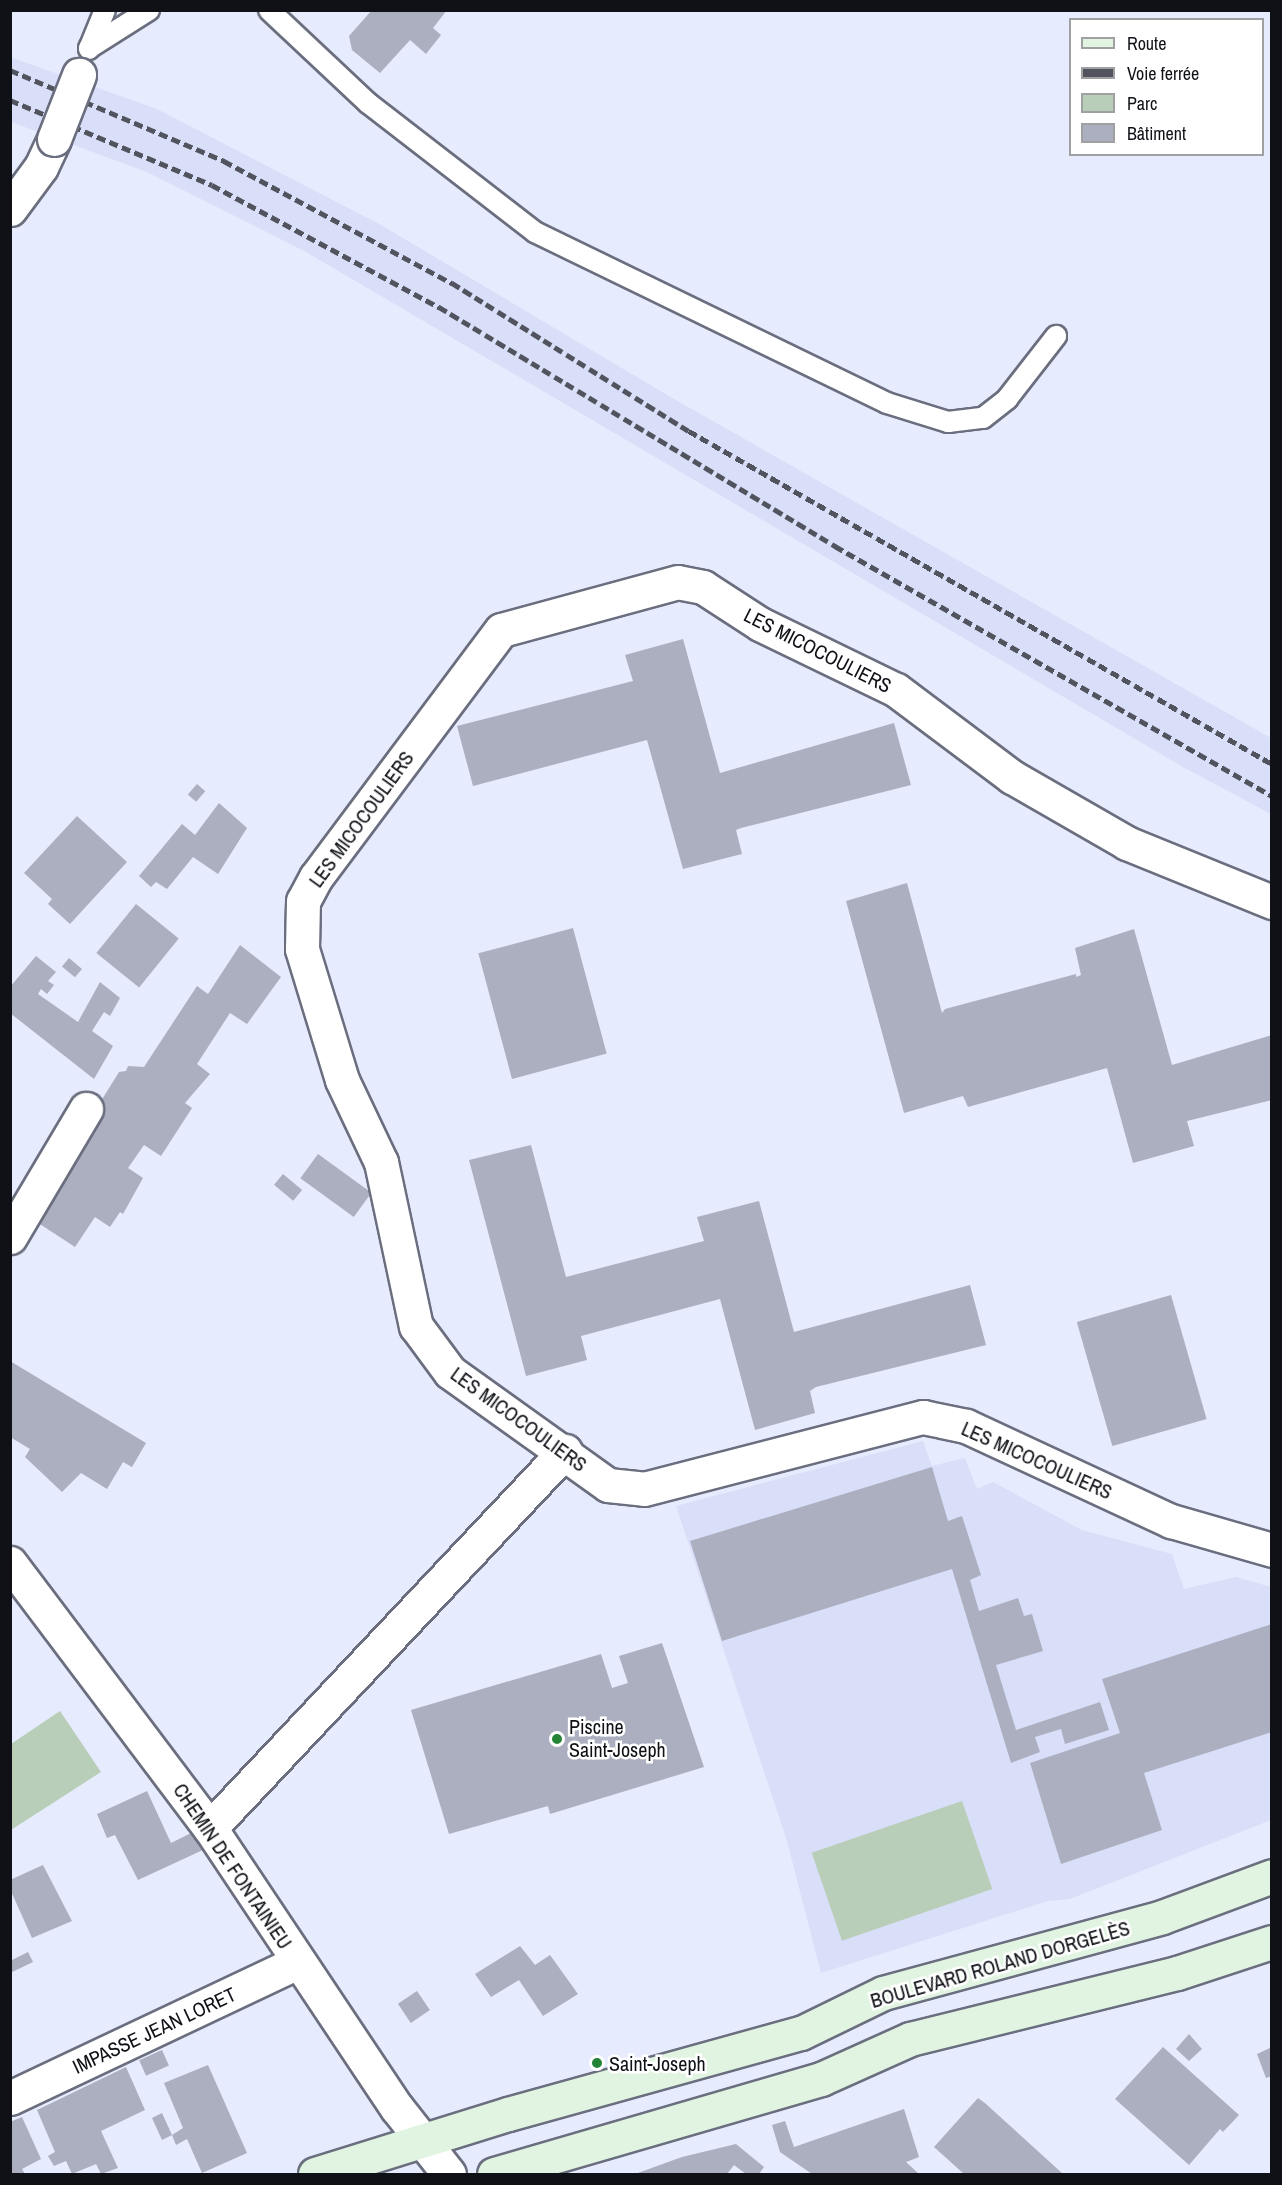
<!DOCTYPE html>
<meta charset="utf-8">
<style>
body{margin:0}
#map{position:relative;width:1282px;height:2185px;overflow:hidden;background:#e6ebfd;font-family:"Archivo Narrow",sans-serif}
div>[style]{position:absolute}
.built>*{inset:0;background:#d9dff8}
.green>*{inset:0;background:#b8ceb9;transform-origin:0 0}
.building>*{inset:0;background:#abafc0;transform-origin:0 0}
.roads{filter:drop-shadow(2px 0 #6a6e7e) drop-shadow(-2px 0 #6a6e7e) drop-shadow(0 2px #6a6e7e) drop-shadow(0 -2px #6a6e7e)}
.lane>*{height:20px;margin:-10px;padding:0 10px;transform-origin:10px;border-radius:10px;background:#fff}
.street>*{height:33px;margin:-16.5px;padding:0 16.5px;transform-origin:16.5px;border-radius:16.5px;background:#fff}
.secondary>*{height:33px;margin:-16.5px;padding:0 16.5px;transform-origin:16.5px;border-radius:16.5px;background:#e1f4e2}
.rail>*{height:4.5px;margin-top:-2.25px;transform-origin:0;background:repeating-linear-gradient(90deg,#51545e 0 9px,transparent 0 13.5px)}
.bridges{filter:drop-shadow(2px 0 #6a6e7e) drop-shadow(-2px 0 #6a6e7e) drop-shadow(0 2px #6a6e7e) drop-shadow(0 -2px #6a6e7e)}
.street-bridge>*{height:33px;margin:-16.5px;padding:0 16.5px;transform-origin:16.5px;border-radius:16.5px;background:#fff}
.dots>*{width:16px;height:16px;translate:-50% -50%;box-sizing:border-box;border:3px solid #fff;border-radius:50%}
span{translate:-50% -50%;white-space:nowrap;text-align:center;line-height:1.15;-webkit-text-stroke:5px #fff;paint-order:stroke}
.street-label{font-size:20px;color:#0f1117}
.poi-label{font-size:20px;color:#0f1117}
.left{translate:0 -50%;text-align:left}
.frame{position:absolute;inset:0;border:12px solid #0f1117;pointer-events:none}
.legend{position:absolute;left:1069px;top:18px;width:195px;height:138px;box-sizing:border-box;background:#fff;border:2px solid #9fa0a2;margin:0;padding:8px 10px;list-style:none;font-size:18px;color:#0f1117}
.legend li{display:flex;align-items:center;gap:12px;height:30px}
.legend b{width:30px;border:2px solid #9fa0a2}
</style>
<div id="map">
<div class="built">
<i style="clip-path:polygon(10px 57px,157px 109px,381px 225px,674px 399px,1271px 738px,1271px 814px,1183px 767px,306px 252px,147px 172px,11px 122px)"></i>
<i style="clip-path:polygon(923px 1441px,932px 1466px,965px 1458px,977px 1489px,993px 1482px,1082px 1530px,1172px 1554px,1184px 1589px,1236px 1577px,1271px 1587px,1271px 1820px,1070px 1899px,1048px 1901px,821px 1973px,787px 1841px,676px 1506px)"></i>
</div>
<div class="green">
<i style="clip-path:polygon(60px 1711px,101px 1772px,11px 1830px,11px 1744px)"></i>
<i style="left:962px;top:1801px;width:93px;height:159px;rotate:71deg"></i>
</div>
<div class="building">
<i style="clip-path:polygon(372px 10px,447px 10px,433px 28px,441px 35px,426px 54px,410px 40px,380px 73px,352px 50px,349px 36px)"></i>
<i style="clip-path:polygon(683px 639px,720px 773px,894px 723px,911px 785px,741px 828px,736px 830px,742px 854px,683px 869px,647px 740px,473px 786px,457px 726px,633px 681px,625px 655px)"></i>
<i style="left:197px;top:784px;width:11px;height:14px;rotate:41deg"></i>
<i style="clip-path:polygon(219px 803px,247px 828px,218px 874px,193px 857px,167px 889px,156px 882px,151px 887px,139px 876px,182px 824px,195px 835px)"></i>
<i style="clip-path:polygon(77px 816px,127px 862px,70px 924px,48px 904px,52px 899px,24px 873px)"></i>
<i style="clip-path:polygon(907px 883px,942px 1013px,945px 1009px,1076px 974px,1076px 977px,1081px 975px,1075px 948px,1134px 929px,1172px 1065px,1272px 1035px,1272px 1100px,1187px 1121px,1194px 1146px,1133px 1163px,1107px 1068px,968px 1107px,963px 1096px,904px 1113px,846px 901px)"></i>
<i style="left:136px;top:904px;width:55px;height:63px;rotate:39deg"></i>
<i style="left:573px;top:928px;width:130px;height:98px;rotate:75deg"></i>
<i style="clip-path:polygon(240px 945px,281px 977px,247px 1024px,230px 1013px,197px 1064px,210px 1074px,185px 1103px,192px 1108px,161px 1156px,144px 1145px,128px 1168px,143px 1178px,123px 1214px,120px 1212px,110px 1227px,95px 1217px,75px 1247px,29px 1217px,119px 1072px,126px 1071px,128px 1066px,144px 1067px,197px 986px,208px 994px)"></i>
<i style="clip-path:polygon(36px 956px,56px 972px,48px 981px,54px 985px,47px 994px,41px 989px,38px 994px,78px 1022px,100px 982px,120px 998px,110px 1016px,104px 1012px,92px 1031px,113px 1046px,94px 1079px,10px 1013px,10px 987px)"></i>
<i style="left:69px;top:958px;width:17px;height:11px;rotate:40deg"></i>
<i style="clip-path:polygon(531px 1145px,566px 1277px,704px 1241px,697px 1217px,759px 1201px,794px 1332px,970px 1285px,986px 1345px,816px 1387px,810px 1391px,815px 1413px,755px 1430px,720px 1299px,581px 1336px,587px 1360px,526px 1376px,469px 1160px)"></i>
<i style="left:318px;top:1154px;width:66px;height:30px;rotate:36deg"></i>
<i style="left:283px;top:1174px;width:25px;height:14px;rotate:40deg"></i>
<i style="left:1171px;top:1295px;width:129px;height:98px;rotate:74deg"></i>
<i style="clip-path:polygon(10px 1361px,146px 1443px,132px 1467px,123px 1462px,107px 1489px,81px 1473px,62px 1492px,25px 1457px,30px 1449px,10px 1437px)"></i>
<i style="clip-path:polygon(932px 1467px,948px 1521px,962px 1516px,981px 1575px,970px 1580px,979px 1611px,1018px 1598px,1024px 1616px,1032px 1614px,1043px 1651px,996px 1665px,1016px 1730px,1100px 1702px,1109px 1730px,1065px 1744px,1061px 1729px,1035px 1737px,1040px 1752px,1011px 1763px,952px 1569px,722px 1641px,690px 1541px)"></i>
<i style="clip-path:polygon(1272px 1624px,1272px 1732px,1144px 1773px,1162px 1830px,1061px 1864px,1030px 1763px,1120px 1733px,1102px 1679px)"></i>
<i style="clip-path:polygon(662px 1643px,704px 1767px,550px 1814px,548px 1806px,449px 1834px,411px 1710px,601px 1654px,612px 1688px,628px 1683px,619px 1656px)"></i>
<i style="clip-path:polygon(147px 1791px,171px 1843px,195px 1831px,205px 1849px,138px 1880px,115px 1835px,107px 1838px,97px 1814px)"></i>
<i style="clip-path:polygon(43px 1865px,72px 1921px,32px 1938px,10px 1889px,10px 1880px)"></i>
<i style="clip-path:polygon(520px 1946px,535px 1965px,550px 1955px,578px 1994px,543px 2016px,519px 1980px,491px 1997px,475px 1974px)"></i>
<i style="clip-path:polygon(28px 1952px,33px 1962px,10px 1973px,10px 1961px)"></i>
<i style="left:417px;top:1991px;width:23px;height:23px;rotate:56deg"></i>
<i style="clip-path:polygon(1189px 2034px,1202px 2049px,1189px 2061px,1176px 2049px)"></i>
<i style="clip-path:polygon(1163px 2047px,1239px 2115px,1223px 2132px,1220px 2129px,1189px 2165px,1115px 2099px)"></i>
<i style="clip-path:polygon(1272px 2047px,1272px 2076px,1266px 2078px,1257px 2054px)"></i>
<i style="left:162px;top:2050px;width:17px;height:25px;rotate:66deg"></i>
<i style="clip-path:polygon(208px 2065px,247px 2153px,202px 2173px,187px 2139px,176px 2145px,172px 2135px,162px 2140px,152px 2118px,162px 2113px,172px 2135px,183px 2128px,164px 2083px)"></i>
<i style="clip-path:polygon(126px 2067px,145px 2110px,101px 2131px,118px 2168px,101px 2174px,96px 2164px,72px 2174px,66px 2161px,54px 2166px,48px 2156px,55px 2152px,37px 2110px)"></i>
<i style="clip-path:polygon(978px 2098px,986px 2104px,1063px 2174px,964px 2174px,934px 2147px)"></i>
<i style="clip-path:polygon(904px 2109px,919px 2157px,906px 2162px,919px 2174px,812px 2174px,780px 2152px,772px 2125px,785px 2121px,794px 2147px)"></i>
<i style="clip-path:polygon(22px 2117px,41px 2159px,22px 2169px,25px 2174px,10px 2174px,10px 2122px)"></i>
<i style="clip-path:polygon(736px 2144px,764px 2167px,759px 2174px,746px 2174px,734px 2165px,727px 2174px,635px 2174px,682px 2157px)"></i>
</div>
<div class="roads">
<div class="lane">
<i style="left:269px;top:10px;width:136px;rotate:43.2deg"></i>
<i style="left:368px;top:103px;width:211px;rotate:37.7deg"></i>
<i style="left:535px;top:232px;width:391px;rotate:25.9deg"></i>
<i style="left:887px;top:403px;width:64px;rotate:17.3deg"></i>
<i style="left:948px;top:422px;width:35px;rotate:-7deg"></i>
<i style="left:983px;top:418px;width:31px;rotate:-38deg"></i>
<i style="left:1007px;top:399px;width:80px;rotate:-52.1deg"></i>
<i style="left:89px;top:48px;width:71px;rotate:-32.3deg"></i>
<i style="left:89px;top:49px;width:42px;rotate:-67.7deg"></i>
</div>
<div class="street">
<i style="left:10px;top:209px;width:52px;rotate:-53.6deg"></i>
<i style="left:41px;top:167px;width:31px;rotate:-65deg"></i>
<i style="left:1272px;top:902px;width:157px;rotate:-157.9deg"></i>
<i style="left:1127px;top:843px;width:133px;rotate:-150.1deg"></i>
<i style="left:1012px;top:777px;width:145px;rotate:-143.1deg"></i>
<i style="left:896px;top:690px;width:151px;rotate:-154.1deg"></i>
<i style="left:760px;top:624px;width:68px;rotate:-147deg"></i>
<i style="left:703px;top:587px;width:25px;rotate:-169deg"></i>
<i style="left:678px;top:582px;width:183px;rotate:164.8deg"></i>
<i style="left:501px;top:630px;width:309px;rotate:126.8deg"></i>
<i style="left:316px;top:877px;width:27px;rotate:118deg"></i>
<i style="left:303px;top:901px;width:48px;rotate:91.2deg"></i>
<i style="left:302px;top:949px;width:137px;rotate:73deg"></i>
<i style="left:342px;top:1080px;width:91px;rotate:64.6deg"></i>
<i style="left:381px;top:1162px;width:168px;rotate:78deg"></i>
<i style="left:416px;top:1326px;width:57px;rotate:53.5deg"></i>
<i style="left:450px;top:1372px;width:194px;rotate:35.6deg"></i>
<i style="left:608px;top:1485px;width:36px;rotate:6deg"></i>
<i style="left:644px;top:1489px;width:288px;rotate:-14.5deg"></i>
<i style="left:923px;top:1417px;width:44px;rotate:11.8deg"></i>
<i style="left:966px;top:1426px;width:226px;rotate:24.9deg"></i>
<i style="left:1171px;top:1521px;width:105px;rotate:16deg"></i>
<i style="left:10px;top:1237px;width:149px;rotate:-59.3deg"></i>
<i style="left:10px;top:1563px;width:332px;rotate:53deg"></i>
<i style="left:210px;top:1828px;width:337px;rotate:56.3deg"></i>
<i style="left:397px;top:2108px;width:84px;rotate:51.8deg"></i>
<i style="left:210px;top:1828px;width:518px;rotate:-46.72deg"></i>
<i style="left:10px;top:2098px;width:318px;rotate:-25.3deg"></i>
</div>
<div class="secondary">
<i style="left:315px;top:2174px;width:202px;rotate:-17.3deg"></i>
<i style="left:508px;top:2114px;width:304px;rotate:-15.5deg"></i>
<i style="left:801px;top:2033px;width:91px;rotate:-26deg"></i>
<i style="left:883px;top:1993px;width:289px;rotate:-15.2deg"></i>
<i style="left:1162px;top:1917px;width:117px;rotate:-20.4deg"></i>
<i style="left:494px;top:2174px;width:341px;rotate:-16.2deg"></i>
<i style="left:821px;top:2079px;width:98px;rotate:-24.2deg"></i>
<i style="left:910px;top:2039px;width:275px;rotate:-13.9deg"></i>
<i style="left:1177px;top:1973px;width:100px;rotate:-18.1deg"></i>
</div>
</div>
<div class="rail">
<i style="left:10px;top:70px;width:233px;rotate:23deg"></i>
<i style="left:224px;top:161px;width:259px;rotate:28.2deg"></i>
<i style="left:452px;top:283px;width:279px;rotate:32deg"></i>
<i style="left:689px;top:431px;width:671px;rotate:29.73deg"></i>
<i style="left:10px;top:100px;width:219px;rotate:22.8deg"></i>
<i style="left:212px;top:185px;width:258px;rotate:28.3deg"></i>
<i style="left:439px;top:307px;width:463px;rotate:31.1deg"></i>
<i style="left:835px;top:546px;width:503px;rotate:29.77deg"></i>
</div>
<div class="bridges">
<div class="street-bridge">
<i style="left:54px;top:139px;width:69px;rotate:-68.7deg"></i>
</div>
</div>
<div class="dots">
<i style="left:557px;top:1739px;background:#248436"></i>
<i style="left:597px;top:2063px;background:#248436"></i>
</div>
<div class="street-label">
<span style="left:818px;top:650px;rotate:27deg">LES MICOCOULIERS</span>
<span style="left:361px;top:819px;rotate:-54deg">LES MICOCOULIERS</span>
<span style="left:519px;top:1419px;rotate:36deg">LES MICOCOULIERS</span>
<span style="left:1037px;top:1460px;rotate:24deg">LES MICOCOULIERS</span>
<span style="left:233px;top:1866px;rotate:56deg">CHEMIN DE FONTAINIEU</span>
<span style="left:1000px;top:1964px;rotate:-16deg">BOULEVARD ROLAND DORGELÈS</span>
<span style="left:154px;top:2030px;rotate:-25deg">IMPASSE JEAN LORET</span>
</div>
<div class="poi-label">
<span class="left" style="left:569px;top:1738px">Piscine<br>Saint-Joseph</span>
<span class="left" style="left:609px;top:2063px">Saint-Joseph</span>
</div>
<div class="frame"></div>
<ul class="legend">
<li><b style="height:8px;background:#e1f4e2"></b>Route</li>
<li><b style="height:8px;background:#51545e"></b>Voie ferrée</li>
<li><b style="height:16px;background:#b8ceb9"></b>Parc</li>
<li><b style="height:16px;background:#abafc0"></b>Bâtiment</li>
</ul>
</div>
